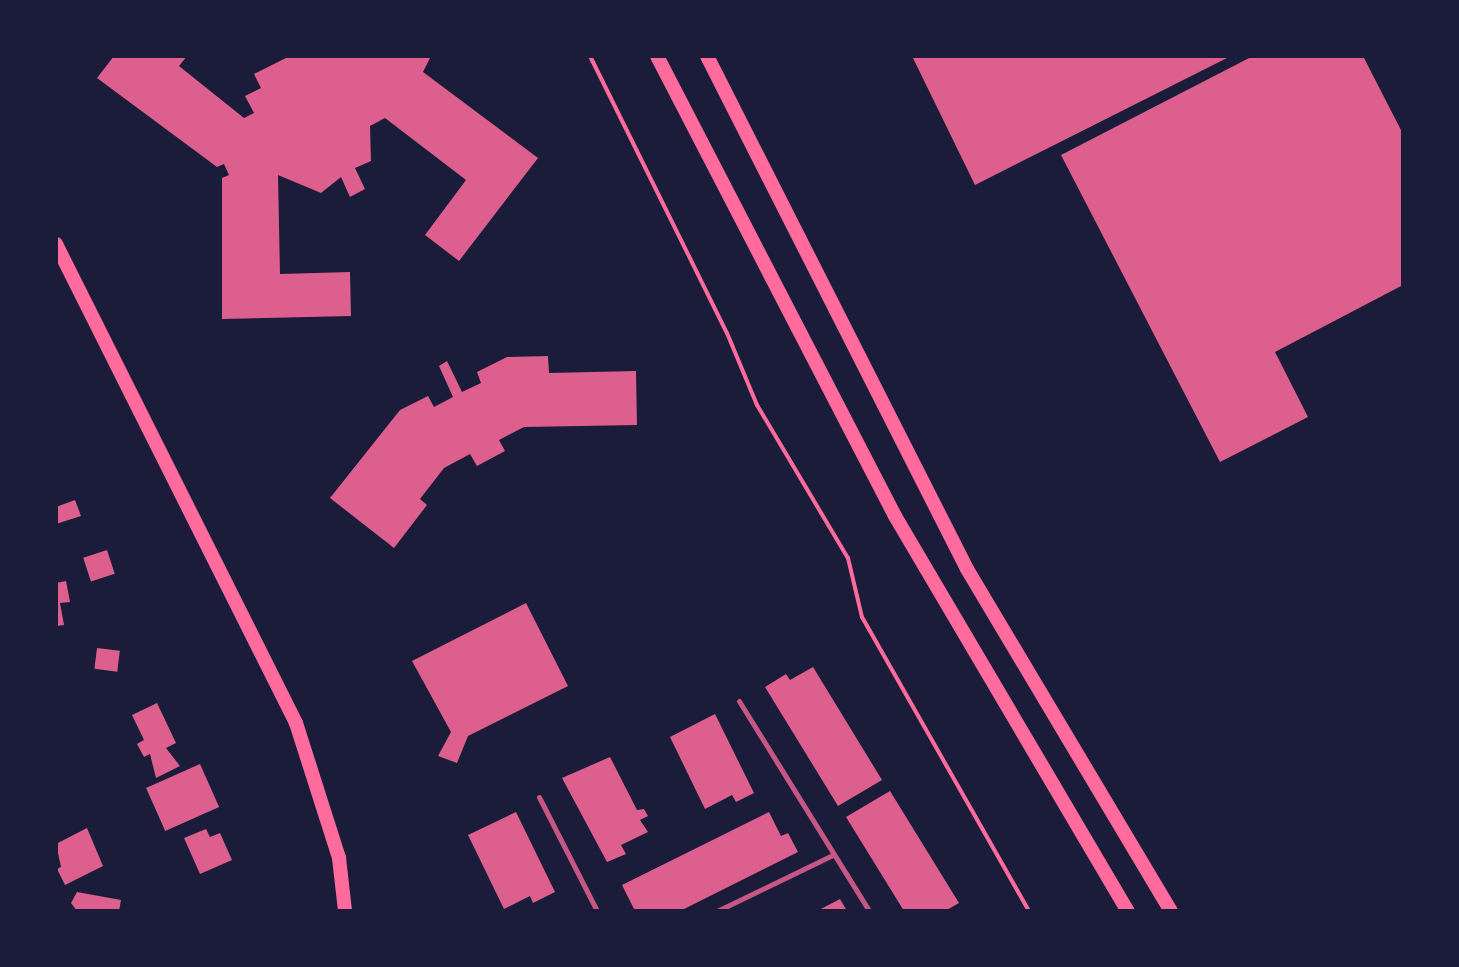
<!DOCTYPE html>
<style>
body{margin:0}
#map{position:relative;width:1459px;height:967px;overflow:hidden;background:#1b1b3a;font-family:Spectral,serif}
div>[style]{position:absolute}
.building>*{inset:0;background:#dd5f8e;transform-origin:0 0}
.path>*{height:4px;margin:-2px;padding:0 2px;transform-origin:2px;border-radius:2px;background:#ff6b9d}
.service>*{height:5px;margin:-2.5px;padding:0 2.5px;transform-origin:2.5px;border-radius:2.5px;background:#c65784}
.secondary>*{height:14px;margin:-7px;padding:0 7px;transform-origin:7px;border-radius:7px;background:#ff6b9d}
span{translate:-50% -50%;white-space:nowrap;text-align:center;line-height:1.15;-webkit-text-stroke:8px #1b1b3a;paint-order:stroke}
.frame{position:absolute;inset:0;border:58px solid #1b1b3a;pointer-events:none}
</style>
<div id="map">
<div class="building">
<i style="clip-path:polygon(114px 56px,187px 56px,179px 66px,244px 118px,254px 113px,245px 96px,261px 88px,254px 74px,290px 56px,431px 56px,423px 72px,538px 158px,459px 261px,425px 235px,466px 180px,385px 118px,370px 126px,371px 161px,355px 168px,365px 189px,350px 197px,341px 177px,321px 193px,278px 175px,280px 274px,350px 272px,351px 316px,222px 319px,222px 178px,229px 175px,224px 164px,217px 167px,97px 78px)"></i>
<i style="clip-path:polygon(912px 56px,1231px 56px,975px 185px)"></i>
<i style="clip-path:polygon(1253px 56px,1363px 56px,1403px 134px,1403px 285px,1275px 352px,1308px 417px,1220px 462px,1061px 155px)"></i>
<i style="clip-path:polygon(548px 356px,549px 373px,636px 371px,637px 425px,524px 427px,499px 440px,505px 451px,477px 466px,470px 454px,444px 468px,420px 499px,427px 505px,394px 548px,330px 498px,400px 410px,428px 396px,434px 407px,453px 397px,439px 366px,447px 361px,462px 392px,481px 383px,477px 372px,507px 357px)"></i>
<i style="clip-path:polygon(75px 500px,81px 516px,56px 524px,56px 507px)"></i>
<i style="left:107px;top:550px;width:25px;height:25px;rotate:72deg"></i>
<i style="clip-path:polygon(66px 581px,70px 602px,60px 603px,64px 625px,56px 626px,56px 583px)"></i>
<i style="clip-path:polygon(526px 603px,568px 686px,468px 736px,457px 763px,438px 756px,451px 732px,412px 661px)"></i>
<i style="left:97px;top:648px;width:23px;height:21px;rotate:7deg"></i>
<i style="clip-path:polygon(813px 667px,882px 780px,838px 806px,765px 687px,786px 674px,790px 680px)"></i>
<i style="clip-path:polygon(157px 703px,176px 743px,166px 748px,180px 766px,156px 778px,150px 754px,144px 757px,137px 744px,144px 740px,132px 715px)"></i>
<i style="clip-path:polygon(715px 714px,754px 793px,736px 802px,732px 795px,705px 809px,670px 737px)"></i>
<i style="clip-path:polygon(610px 757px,637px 810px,644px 809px,648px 816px,640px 820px,648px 832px,621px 845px,626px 854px,607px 862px,562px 778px)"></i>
<i style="left:200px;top:764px;width:47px;height:59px;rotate:66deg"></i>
<i style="clip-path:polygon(890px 791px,959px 903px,945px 911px,904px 911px,846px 817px)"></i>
<i style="clip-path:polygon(516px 812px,555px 892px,533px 903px,530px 896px,504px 909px,468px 835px)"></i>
<i style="clip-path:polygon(769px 812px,781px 836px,788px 833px,798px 852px,680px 911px,635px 911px,622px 885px)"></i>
<i style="clip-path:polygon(87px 828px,103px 866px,65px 885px,57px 869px,61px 867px,56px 844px)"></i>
<i style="clip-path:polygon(206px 829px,210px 837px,220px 833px,232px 860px,200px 874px,184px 838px)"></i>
<i style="clip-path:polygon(77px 892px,121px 900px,119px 911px,77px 911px,71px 903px)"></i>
<i style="clip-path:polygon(840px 899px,847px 911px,817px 911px)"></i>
</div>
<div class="path">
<i style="left:590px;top:56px;width:309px;rotate:63.7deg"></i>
<i style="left:727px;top:333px;width:78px;rotate:67.4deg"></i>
<i style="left:757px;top:405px;width:178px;rotate:59.3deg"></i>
<i style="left:848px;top:558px;width:61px;rotate:76.7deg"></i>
<i style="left:862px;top:617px;width:338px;rotate:60.4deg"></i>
</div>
<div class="service">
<i style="left:739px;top:701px;width:247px;rotate:58.2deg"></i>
<i style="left:539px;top:797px;width:128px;rotate:63deg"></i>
<i style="left:717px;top:911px;width:129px;rotate:-25.8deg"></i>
</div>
<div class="secondary">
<i style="left:657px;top:56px;width:518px;rotate:62.64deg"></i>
<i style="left:895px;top:516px;width:459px;rotate:59.5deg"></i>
<i style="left:707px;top:56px;width:575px;rotate:63.12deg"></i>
<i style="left:967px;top:569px;width:398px;rotate:59.2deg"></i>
<i style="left:56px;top:244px;width:536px;rotate:63.39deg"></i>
<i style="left:296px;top:723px;width:142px;rotate:72.3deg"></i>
<i style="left:339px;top:858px;width:53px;rotate:83.5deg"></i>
</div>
<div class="frame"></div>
</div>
